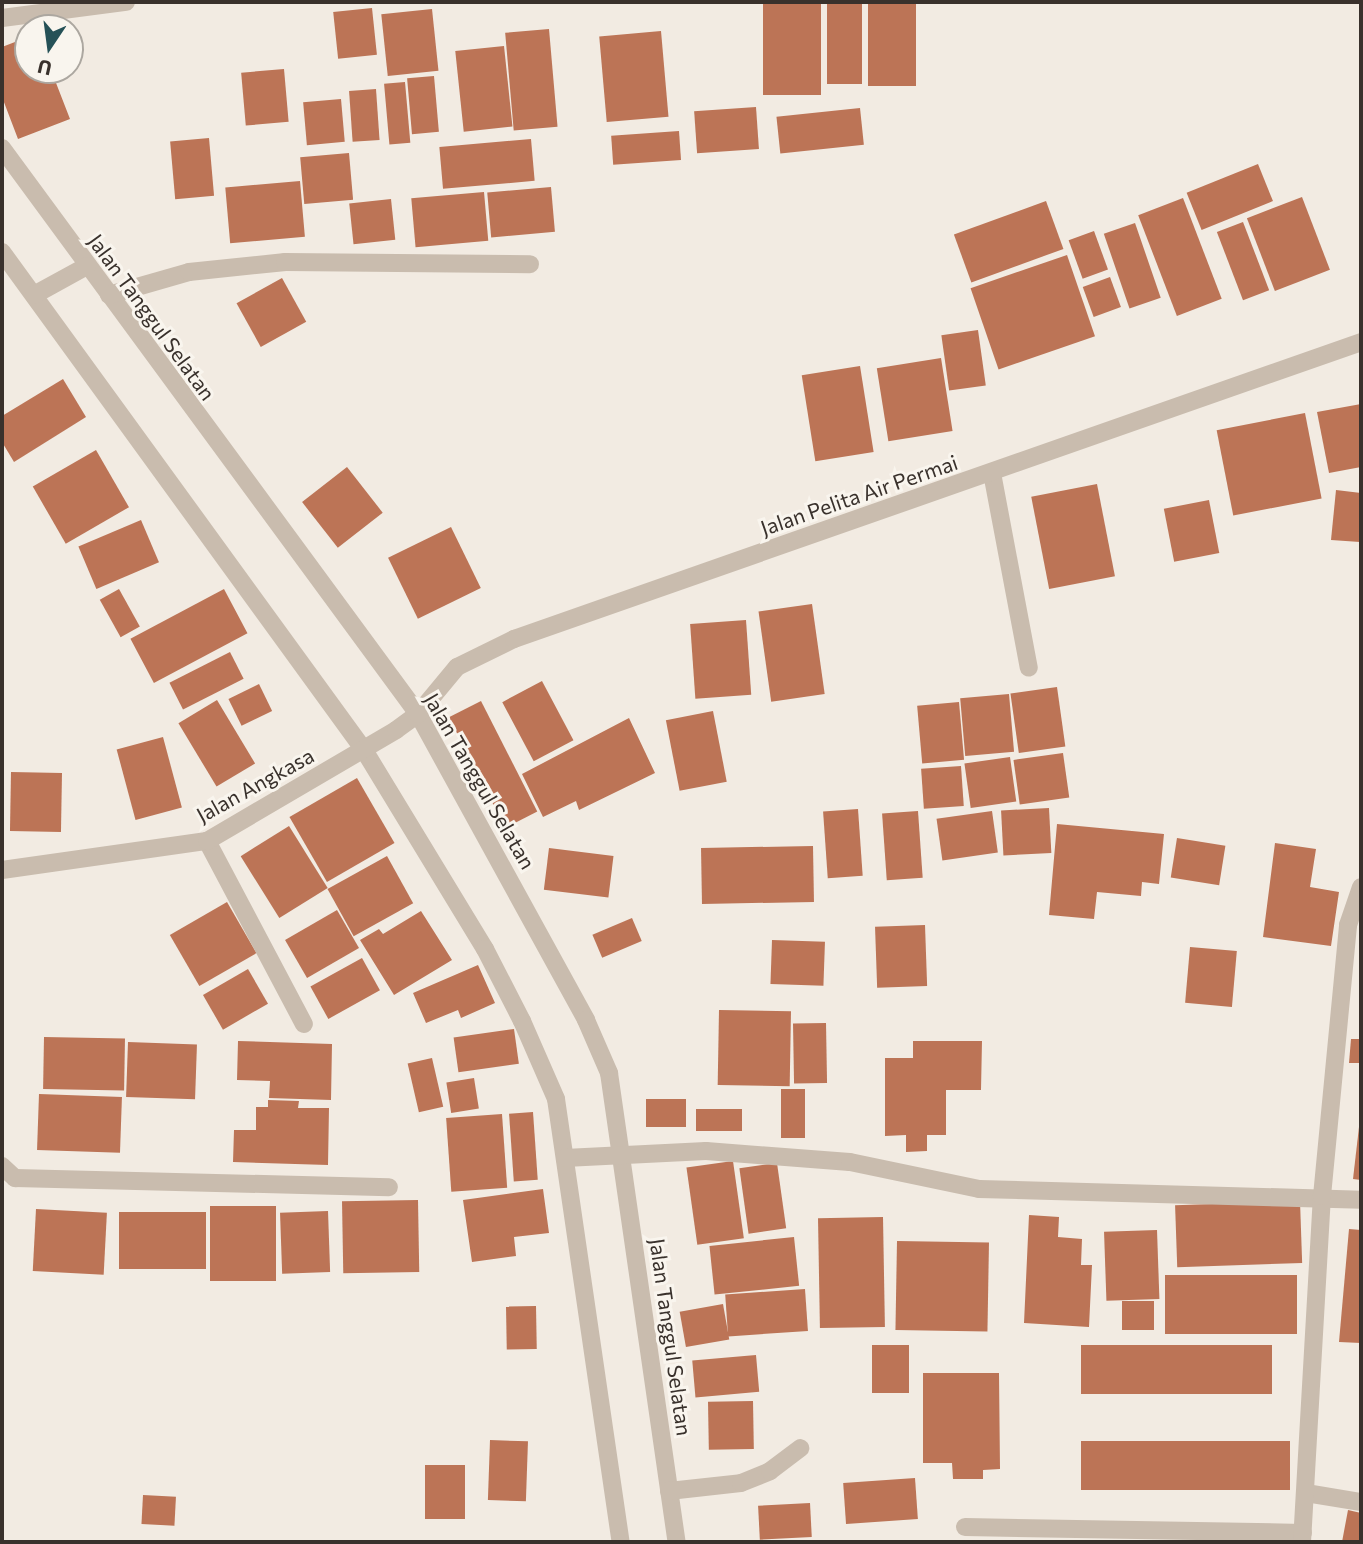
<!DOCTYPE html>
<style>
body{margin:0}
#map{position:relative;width:1363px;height:1544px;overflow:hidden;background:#f2ebe2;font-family:Commissioner,sans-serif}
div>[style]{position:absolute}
.building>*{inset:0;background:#bc7456;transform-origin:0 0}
.minor>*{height:18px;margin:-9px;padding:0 9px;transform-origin:9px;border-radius:9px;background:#c9bcae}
span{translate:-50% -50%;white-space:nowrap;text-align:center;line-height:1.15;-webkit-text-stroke:6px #f9f5ee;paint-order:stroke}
.street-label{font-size:21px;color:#39312c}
.frame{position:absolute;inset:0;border:4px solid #39312c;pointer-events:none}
.north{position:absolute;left:14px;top:14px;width:70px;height:70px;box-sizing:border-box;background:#f9f5ee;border:2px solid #aca7a0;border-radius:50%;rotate:193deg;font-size:19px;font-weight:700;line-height:28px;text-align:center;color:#39312c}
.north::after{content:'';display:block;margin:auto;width:24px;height:32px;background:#255157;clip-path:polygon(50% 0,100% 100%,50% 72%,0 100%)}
</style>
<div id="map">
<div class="building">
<i style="left:763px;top:2px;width:58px;height:93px"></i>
<i style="left:827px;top:2px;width:35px;height:82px"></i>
<i style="left:868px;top:2px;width:48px;height:84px"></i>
<i style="left:372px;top:8px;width:47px;height:39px;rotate:84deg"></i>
<i style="left:432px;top:9px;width:62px;height:51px;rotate:84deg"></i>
<i style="left:549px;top:29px;width:98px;height:44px;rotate:85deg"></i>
<i style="left:661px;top:31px;width:86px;height:62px;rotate:85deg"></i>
<i style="clip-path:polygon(28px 37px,28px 70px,51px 70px,70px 119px,18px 139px,2px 97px,2px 47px)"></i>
<i style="left:504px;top:46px;width:81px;height:49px;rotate:84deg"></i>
<i style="left:284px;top:69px;width:53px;height:43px;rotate:85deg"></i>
<i style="left:434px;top:76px;width:56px;height:27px;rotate:85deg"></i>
<i style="left:405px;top:82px;width:61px;height:21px;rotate:85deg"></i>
<i style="left:376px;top:89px;width:51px;height:27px;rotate:86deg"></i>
<i style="left:341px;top:99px;width:43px;height:38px;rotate:85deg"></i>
<i style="left:756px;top:107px;width:42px;height:62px;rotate:86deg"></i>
<i style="left:860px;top:108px;width:37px;height:84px;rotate:84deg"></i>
<i style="left:679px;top:131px;width:29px;height:68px;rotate:86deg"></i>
<i style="left:209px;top:138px;width:58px;height:39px;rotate:85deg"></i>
<i style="left:531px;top:139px;width:42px;height:92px;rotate:85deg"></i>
<i style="left:349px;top:153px;width:47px;height:49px;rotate:85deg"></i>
<i style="left:1258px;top:164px;width:40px;height:77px;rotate:68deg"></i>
<i style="left:300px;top:181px;width:56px;height:75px;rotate:85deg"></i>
<i style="left:551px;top:187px;width:45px;height:64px;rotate:85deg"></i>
<i style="left:484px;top:192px;width:49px;height:73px;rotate:85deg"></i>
<i style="left:1302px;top:197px;width:78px;height:59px;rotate:69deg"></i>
<i style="left:1183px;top:198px;width:108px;height:48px;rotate:69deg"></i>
<i style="left:391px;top:199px;width:41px;height:42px;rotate:84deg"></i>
<i style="left:1046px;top:201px;width:51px;height:98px;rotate:70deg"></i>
<i style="left:1243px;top:222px;width:73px;height:28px;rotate:69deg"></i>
<i style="left:1135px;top:223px;width:79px;height:33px;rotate:71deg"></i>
<i style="left:1094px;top:231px;width:41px;height:27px;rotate:70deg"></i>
<i style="left:1067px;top:255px;width:86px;height:102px;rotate:71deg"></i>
<i style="left:1110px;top:277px;width:32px;height:29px;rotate:70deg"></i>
<i style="left:282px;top:278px;width:50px;height:52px;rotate:61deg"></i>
<i style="left:978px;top:330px;width:56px;height:37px;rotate:82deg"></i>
<i style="left:941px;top:358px;width:74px;height:65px;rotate:81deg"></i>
<i style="left:860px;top:366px;width:87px;height:59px;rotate:81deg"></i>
<i style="clip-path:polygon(63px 379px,86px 417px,14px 462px,2px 442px,2px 416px)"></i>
<i style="clip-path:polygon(1361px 404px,1361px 467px,1329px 473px,1317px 412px)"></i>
<i style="left:1305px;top:413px;width:87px;height:90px;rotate:79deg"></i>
<i style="left:96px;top:450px;width:66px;height:73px;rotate:60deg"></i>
<i style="left:347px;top:467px;width:58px;height:57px;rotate:52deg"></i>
<i style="left:1097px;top:484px;width:94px;height:67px;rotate:79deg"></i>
<i style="clip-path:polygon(1336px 490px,1361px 493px,1360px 542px,1331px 540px)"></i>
<i style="left:1209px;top:500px;width:54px;height:46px;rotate:79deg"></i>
<i style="left:141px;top:520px;width:46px;height:68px;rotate:67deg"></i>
<i style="left:451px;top:527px;width:68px;height:70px;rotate:64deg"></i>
<i style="left:119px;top:589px;width:43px;height:22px;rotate:61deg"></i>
<i style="left:224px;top:589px;width:50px;height:106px;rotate:62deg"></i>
<i style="left:812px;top:604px;width:91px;height:54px;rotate:82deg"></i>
<i style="left:746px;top:620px;width:75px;height:56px;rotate:86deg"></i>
<i style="left:230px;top:652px;width:30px;height:68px;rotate:63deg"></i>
<i style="left:542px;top:681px;width:67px;height:45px;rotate:62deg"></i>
<i style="left:259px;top:684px;width:30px;height:34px;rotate:64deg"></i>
<i style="left:1057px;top:687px;width:60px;height:47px;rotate:82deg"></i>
<i style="left:1009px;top:694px;width:58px;height:49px;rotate:85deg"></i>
<i style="left:217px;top:700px;width:74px;height:45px;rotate:59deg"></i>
<i style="left:481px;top:701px;width:124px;height:36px;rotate:63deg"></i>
<i style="left:959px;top:702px;width:58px;height:42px;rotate:85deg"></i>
<i style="left:713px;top:711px;width:72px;height:48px;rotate:79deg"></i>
<i style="clip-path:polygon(629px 718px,655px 773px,579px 810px,576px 801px,543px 817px,522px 774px)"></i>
<i style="left:163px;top:737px;width:73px;height:48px;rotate:75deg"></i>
<i style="left:1063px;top:753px;width:45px;height:50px;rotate:82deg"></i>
<i style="left:1010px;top:757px;width:45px;height:46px;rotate:82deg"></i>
<i style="left:961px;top:766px;width:40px;height:40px;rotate:86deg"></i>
<i style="left:11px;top:772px;width:51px;height:59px;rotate:1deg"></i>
<i style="left:357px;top:778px;width:75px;height:78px;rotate:60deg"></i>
<i style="left:1049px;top:808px;width:45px;height:48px;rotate:87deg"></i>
<i style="left:858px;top:809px;width:67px;height:35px;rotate:86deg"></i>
<i style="left:918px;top:811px;width:67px;height:36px;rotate:86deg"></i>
<i style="left:992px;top:811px;width:42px;height:56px;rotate:82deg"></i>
<i style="clip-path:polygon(1057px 824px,1164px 834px,1159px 884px,1142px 882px,1141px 896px,1097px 892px,1094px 919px,1049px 915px)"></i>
<i style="left:289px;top:826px;width:73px;height:57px;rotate:58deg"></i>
<i style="left:1177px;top:838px;width:49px;height:40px;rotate:9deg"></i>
<i style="clip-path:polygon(1275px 843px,1316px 849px,1310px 887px,1339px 892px,1331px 946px,1263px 937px)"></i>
<i style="left:813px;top:846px;width:56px;height:112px;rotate:89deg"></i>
<i style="left:549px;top:848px;width:65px;height:42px;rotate:7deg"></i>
<i style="left:387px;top:856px;width:54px;height:68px;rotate:61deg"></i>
<i style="left:227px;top:902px;width:59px;height:66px;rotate:60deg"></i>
<i style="left:337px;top:910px;width:44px;height:60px;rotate:60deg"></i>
<i style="clip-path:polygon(421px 911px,452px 960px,394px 995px,360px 940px,379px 929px,383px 934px)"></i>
<i style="left:632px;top:918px;width:25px;height:43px;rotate:67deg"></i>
<i style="left:925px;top:925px;width:61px;height:50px;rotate:88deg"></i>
<i style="left:772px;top:940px;width:53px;height:44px;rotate:2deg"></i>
<i style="left:1190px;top:947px;width:47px;height:56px;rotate:5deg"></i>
<i style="left:362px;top:958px;width:37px;height:59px;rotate:61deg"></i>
<i style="clip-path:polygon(478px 965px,495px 1003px,461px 1018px,458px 1010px,426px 1023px,413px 993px)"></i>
<i style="left:248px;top:969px;width:40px;height:52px;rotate:60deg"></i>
<i style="left:719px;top:1010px;width:72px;height:75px;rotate:1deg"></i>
<i style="left:826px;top:1023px;width:60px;height:33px;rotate:89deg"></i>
<i style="left:514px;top:1029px;width:35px;height:61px;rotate:82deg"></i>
<i style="left:44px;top:1037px;width:81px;height:52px;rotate:1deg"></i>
<i style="clip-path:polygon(1351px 1039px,1361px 1039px,1361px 1063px,1349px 1063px)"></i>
<i style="clip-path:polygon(238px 1041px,332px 1044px,331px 1100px,269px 1098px,270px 1081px,237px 1080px)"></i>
<i style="clip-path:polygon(913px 1041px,982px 1041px,981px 1090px,946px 1090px,946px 1135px,927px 1135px,927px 1151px,906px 1152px,906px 1135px,885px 1136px,885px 1058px,913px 1058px)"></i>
<i style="left:128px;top:1042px;width:69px;height:55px;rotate:2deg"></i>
<i style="left:432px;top:1058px;width:50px;height:25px;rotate:77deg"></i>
<i style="left:474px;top:1078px;width:31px;height:28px;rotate:81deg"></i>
<i style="left:781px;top:1089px;width:24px;height:49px"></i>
<i style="left:39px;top:1094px;width:83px;height:56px;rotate:2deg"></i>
<i style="left:646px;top:1099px;width:40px;height:28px"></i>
<i style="clip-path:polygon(268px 1100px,299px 1101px,298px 1108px,329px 1108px,328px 1165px,233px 1162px,234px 1130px,256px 1130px,256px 1107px,268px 1107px)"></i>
<i style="left:696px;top:1109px;width:46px;height:22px"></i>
<i style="left:533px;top:1112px;width:68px;height:24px;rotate:86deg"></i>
<i style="left:502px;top:1114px;width:74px;height:56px;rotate:86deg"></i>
<i style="clip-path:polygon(1359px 1127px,1361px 1128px,1361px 1180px,1353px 1179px)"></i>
<i style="left:733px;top:1161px;width:78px;height:47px;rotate:82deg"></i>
<i style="left:777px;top:1163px;width:66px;height:38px;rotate:82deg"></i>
<i style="clip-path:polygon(543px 1189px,549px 1233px,514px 1237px,516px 1256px,472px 1262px,463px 1200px)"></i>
<i style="left:418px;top:1200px;width:72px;height:76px;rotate:89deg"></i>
<i style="left:1300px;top:1201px;width:62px;height:125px;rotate:88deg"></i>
<i style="left:210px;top:1206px;width:66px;height:75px"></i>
<i style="left:36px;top:1209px;width:71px;height:62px;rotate:3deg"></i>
<i style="left:328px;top:1211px;width:61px;height:48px;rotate:88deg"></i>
<i style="left:119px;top:1212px;width:87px;height:57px"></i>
<i style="clip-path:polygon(1029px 1215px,1059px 1217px,1058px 1237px,1082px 1239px,1081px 1265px,1092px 1265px,1089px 1327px,1024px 1323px)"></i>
<i style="left:883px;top:1217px;width:110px;height:65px;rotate:89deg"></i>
<i style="clip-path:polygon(1349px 1229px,1361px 1230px,1361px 1343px,1339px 1342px)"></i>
<i style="left:1157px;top:1230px;width:69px;height:53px;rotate:88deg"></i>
<i style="left:794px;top:1237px;width:49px;height:85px;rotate:84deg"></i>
<i style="left:897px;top:1241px;width:92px;height:89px;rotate:1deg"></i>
<i style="left:1297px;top:1275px;width:59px;height:132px;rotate:90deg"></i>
<i style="left:805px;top:1289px;width:42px;height:80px;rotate:86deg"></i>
<i style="left:1154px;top:1301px;width:29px;height:32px;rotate:90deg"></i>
<i style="left:723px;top:1304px;width:36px;height:44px;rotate:80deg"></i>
<i style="left:536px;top:1306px;width:43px;height:30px;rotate:89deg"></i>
<i style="left:872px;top:1345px;width:37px;height:48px"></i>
<i style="left:1081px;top:1345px;width:191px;height:49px"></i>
<i style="left:756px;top:1355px;width:37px;height:64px;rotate:85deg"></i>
<i style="clip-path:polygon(923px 1373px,999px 1373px,1000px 1469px,983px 1470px,983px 1479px,953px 1479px,952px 1463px,923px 1463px)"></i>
<i style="left:753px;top:1401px;width:48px;height:45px;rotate:89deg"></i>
<i style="left:490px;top:1440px;width:38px;height:60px;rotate:2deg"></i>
<i style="left:1290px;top:1441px;width:49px;height:209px;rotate:90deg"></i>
<i style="left:425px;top:1465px;width:40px;height:54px"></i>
<i style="left:915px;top:1478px;width:41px;height:72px;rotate:86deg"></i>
<i style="left:143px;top:1495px;width:33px;height:29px;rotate:3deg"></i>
<i style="left:810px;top:1503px;width:34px;height:52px;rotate:87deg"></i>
<i style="clip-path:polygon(1348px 1510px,1361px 1513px,1361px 1542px,1342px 1542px)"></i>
</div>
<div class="minor">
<i style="left:2px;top:18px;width:125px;rotate:-7.4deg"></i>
<i style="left:2px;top:148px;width:702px;rotate:53.68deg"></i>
<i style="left:418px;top:714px;width:349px;rotate:61.2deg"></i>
<i style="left:586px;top:1020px;width:58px;rotate:66.5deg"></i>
<i style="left:609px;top:1073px;width:474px;rotate:81.8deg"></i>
<i style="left:2px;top:252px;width:616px;rotate:53.99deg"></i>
<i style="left:364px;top:750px;width:233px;rotate:58.7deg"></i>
<i style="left:485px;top:949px;width:81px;rotate:62.8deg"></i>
<i style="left:522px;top:1021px;width:85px;rotate:66.4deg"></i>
<i style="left:556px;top:1099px;width:448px;rotate:81.7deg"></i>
<i style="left:34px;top:295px;width:60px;rotate:-28.7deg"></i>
<i style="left:109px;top:295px;width:83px;rotate:-16deg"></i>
<i style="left:189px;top:272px;width:97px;rotate:-5.9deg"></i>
<i style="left:285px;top:262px;width:245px;rotate:0.5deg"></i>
<i style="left:992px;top:473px;width:198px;rotate:79.3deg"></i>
<i style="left:207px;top:841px;width:207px;rotate:62.1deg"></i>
<i style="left:2px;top:870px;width:207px;rotate:-8.1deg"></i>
<i style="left:207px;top:841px;width:219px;rotate:-30.4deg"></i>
<i style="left:396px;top:730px;width:27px;rotate:-36deg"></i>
<i style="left:418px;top:714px;width:61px;rotate:-50.3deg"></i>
<i style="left:457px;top:667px;width:64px;rotate:-26.2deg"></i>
<i style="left:514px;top:639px;width:898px;rotate:-19.32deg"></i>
<i style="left:565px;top:1158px;width:141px;rotate:-2.8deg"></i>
<i style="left:706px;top:1151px;width:144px;rotate:4.4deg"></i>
<i style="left:850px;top:1162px;width:132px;rotate:11.8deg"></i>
<i style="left:979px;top:1189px;width:382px;rotate:1.6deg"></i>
<i style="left:2px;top:1166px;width:18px;rotate:43deg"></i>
<i style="left:15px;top:1178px;width:374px;rotate:1.4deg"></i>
<i style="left:669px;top:1491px;width:72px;rotate:-6.3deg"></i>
<i style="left:741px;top:1483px;width:31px;rotate:-22deg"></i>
<i style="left:770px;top:1471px;width:38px;rotate:-37deg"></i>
<i style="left:1306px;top:1493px;width:56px;rotate:9.3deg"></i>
<i style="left:965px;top:1527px;width:338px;rotate:1deg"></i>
<i style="left:1302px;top:1542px;width:347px;rotate:-86.7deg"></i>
<i style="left:1322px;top:1196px;width:272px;rotate:-84.5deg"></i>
<i style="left:1348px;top:925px;width:40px;rotate:-71.1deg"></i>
</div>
<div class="street-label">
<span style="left:152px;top:317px;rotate:54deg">Jalan Tanggul Selatan</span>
<span style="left:859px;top:495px;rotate:-19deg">Jalan Pelita Air Permai</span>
<span style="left:480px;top:781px;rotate:60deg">Jalan Tanggul Selatan</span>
<span style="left:255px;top:785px;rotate:-29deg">Jalan Angkasa</span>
<span style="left:671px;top:1337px;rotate:82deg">Jalan Tanggul Selatan</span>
</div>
<div class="frame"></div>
<div class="north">U</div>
</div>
